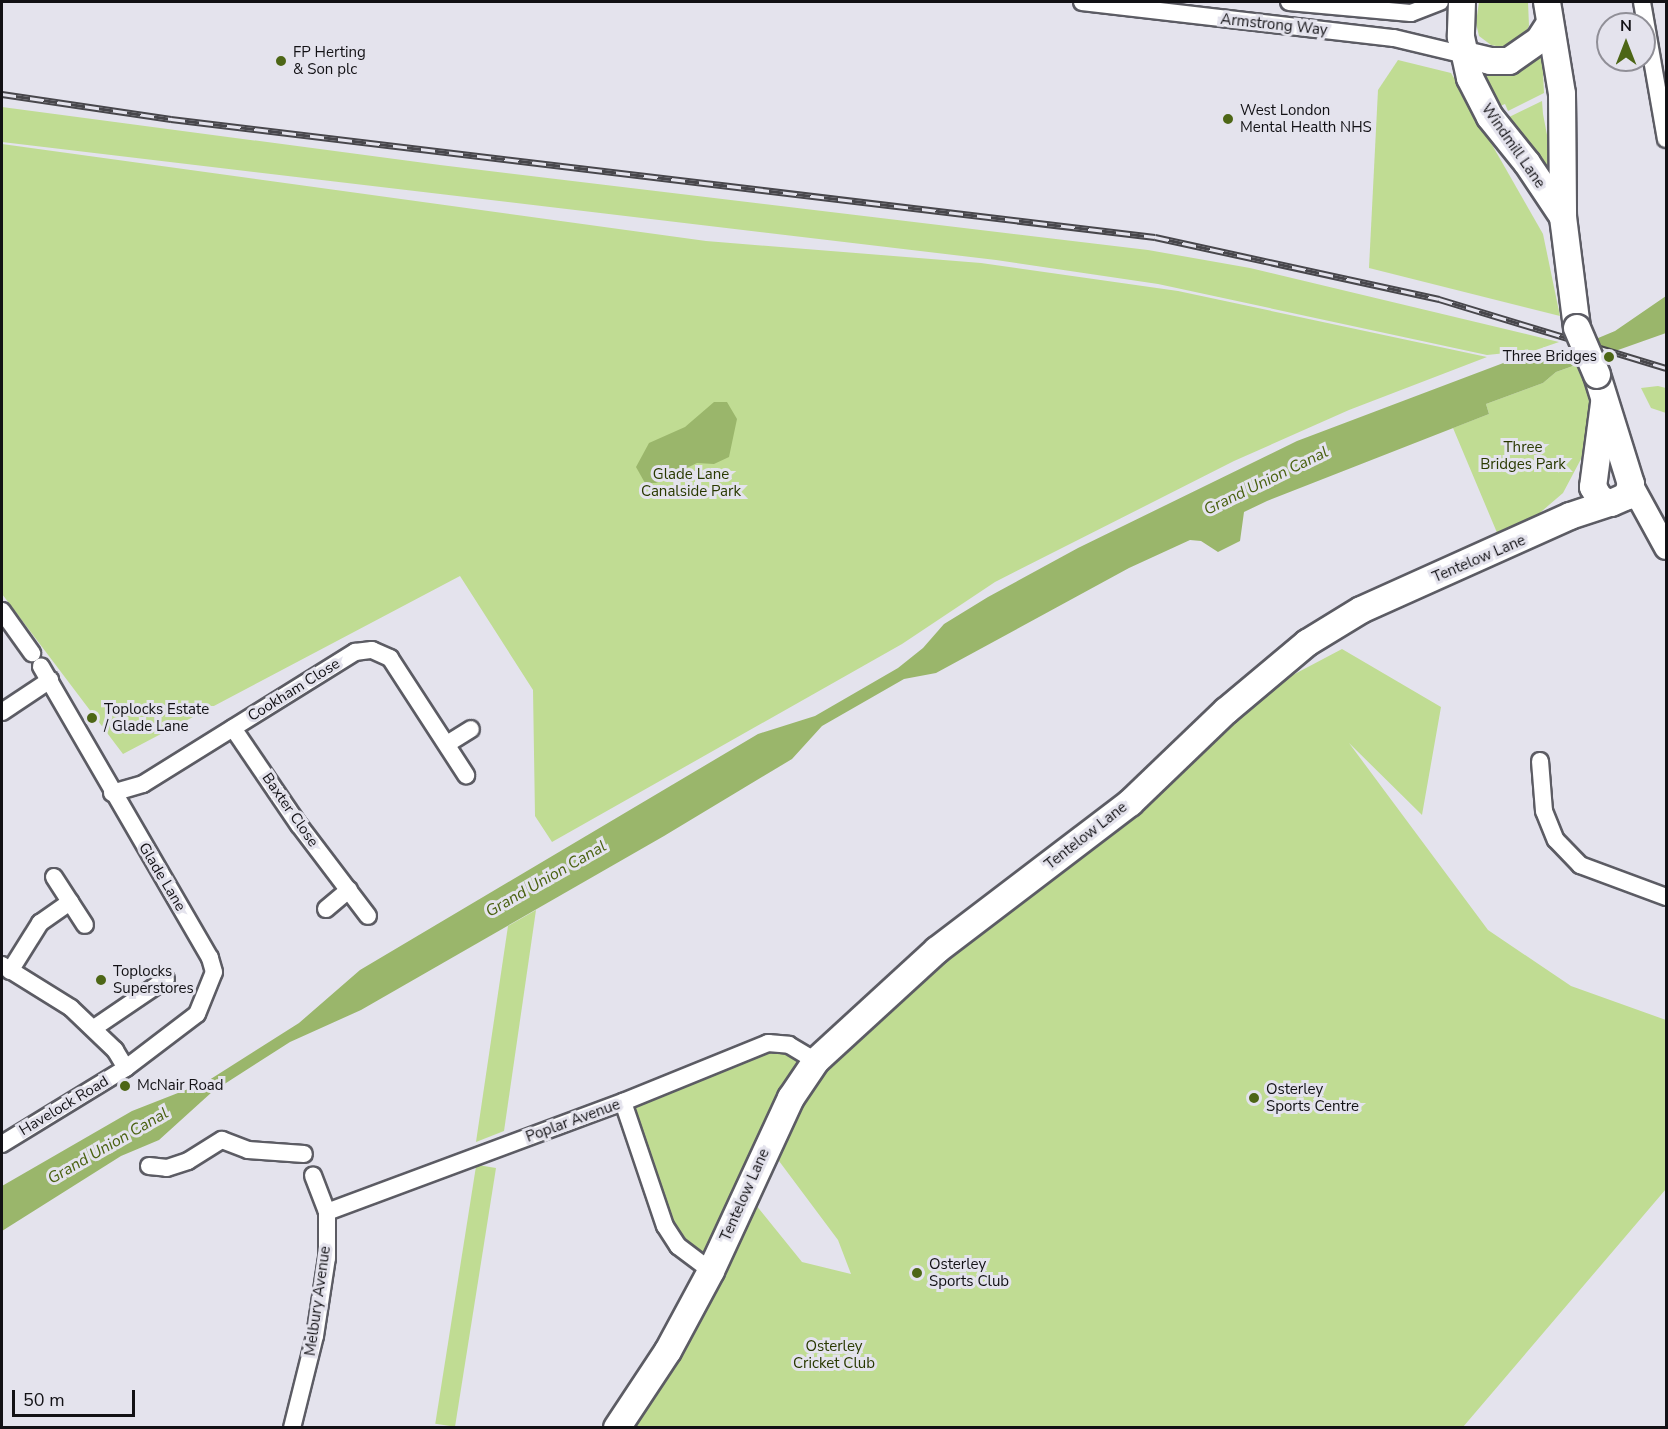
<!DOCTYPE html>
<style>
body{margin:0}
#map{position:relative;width:1668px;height:1429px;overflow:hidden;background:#e4e3ed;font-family:"Nunito Sans",sans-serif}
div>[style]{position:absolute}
.green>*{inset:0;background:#c0dc93;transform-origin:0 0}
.water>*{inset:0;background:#9ab66b}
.roads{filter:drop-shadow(2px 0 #5c5c64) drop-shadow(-2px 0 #5c5c64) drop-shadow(0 2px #5c5c64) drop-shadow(0 -2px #5c5c64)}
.street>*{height:16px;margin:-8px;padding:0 8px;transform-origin:8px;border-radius:8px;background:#fff}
.secondary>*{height:22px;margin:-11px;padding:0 11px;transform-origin:11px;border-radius:11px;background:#fff}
.primary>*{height:26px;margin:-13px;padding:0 13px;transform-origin:13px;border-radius:13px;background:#fff}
.rail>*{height:7px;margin-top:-3.5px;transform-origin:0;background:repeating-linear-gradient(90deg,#e4e3ed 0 14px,#48474c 0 28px);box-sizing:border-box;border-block:2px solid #48474c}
.bridges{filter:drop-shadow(2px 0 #5c5c64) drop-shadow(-2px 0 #5c5c64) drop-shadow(0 2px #5c5c64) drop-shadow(0 -2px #5c5c64)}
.primary-bridge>*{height:26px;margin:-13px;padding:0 13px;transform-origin:13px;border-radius:13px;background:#fff}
.dots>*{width:16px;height:16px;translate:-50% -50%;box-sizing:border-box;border:3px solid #e4e3ed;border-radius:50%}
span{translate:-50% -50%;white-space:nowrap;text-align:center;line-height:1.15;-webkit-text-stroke:6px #e4e3ed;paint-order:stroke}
.street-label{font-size:15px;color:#121115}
.poi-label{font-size:15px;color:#121115}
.left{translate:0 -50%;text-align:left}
.right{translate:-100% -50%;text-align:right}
.park-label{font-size:15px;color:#293900}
.water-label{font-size:16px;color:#49610f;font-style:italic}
.frame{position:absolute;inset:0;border:3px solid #121115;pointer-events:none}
.north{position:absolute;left:1596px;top:12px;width:60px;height:60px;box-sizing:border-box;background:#e4e3ed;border:2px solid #908f97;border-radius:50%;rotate:0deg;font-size:16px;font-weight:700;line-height:24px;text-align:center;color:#121115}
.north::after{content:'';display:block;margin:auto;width:21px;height:27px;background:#4d6616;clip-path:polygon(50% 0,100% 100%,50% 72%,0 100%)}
.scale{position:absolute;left:12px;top:1390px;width:123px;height:27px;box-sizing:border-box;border:3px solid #121115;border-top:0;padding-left:8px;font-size:18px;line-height:21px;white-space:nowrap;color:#121115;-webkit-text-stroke:4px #e4e3ed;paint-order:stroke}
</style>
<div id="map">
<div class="green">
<i style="clip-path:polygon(1479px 2px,1528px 2px,1529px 26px,1520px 41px,1507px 48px,1491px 45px,1479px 36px,1476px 23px)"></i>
<i style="clip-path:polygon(1542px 53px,1544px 93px,1508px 111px,1505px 104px,1500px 106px,1481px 69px,1520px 69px)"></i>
<i style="clip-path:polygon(1398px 60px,1451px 73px,1543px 234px,1560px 316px,1369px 268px,1378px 90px)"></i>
<i style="clip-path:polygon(1542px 101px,1543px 114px,1557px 187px,1503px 120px)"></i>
<i style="clip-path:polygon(2px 107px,440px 165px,1148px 250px,1250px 268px,1559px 342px,1536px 350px,1487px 355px,1158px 284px,996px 260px,2px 142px)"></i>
<i style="clip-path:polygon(2px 144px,706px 241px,981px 263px,1178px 291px,1487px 357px,1349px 410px,1234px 461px,995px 582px,902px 644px,552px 842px,535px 816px,533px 690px,460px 576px,123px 754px,2px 594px)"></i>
<i style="clip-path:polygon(1579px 364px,1588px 389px,1591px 430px,1581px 459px,1563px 493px,1535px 517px,1498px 535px,1453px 428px,1489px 414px,1486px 404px,1543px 383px,1556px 372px)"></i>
<i style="clip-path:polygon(1658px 386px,1666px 388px,1666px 413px,1651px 408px,1641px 388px)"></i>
<i style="clip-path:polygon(1342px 649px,1441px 707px,1422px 815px,1349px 743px,1488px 930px,1571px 986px,1666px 1020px,1666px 1189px,1463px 1427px,631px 1428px,752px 1200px,802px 1262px,851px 1274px,838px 1240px,779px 1161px,775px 1142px,796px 1095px,935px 966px,1270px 687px)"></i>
<i style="clip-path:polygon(536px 910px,504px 1131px,476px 1142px,508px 926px)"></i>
<i style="clip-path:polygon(768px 1043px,816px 1061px,711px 1271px,678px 1246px,623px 1102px)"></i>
<i style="left:496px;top:1168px;width:262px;height:20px;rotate:99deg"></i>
</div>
<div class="water">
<i style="clip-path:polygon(1666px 296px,1666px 333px,1556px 372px,1543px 383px,1486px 404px,1489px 414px,1267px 501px,1244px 512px,1240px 541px,1218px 552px,1201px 541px,1190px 540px,1129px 568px,936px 673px,904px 679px,822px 726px,792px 759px,664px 836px,361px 1010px,290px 1042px,212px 1092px,159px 1140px,121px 1156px,2px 1231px,2px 1186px,132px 1111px,206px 1082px,299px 1023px,360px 970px,758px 734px,815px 716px,898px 668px,923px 648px,944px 624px,988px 597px,1078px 548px,1297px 441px,1506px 362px,1543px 361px,1615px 331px)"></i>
<i style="clip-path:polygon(714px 402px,727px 402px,737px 419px,729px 457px,714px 464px,697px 463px,656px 483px,645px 483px,636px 467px,649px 443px,685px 427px)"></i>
</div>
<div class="roads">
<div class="street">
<i style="left:1082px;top:2px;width:314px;rotate:6.6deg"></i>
<i style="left:1394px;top:38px;width:73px;rotate:13.5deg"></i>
<i style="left:1289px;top:2px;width:122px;rotate:5.2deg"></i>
<i style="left:1411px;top:13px;width:31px;rotate:-21deg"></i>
<i style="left:1642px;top:2px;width:139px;rotate:80.1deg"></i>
<i style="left:2px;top:611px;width:52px;rotate:54.5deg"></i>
<i style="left:2px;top:712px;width:58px;rotate:-33.7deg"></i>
<i style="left:233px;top:728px;width:117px;rotate:55.8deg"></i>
<i style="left:299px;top:825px;width:114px;rotate:52.8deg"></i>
<i style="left:447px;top:744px;width:28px;rotate:-32deg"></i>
<i style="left:1540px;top:761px;width:50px;rotate:85.4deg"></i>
<i style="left:1544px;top:811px;width:31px;rotate:68deg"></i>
<i style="left:1556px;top:840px;width:35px;rotate:46deg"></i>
<i style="left:1580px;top:865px;width:92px;rotate:20.4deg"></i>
<i style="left:112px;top:793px;width:32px;rotate:-16deg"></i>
<i style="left:143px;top:784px;width:250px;rotate:-31.9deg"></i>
<i style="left:355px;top:652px;width:17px;rotate:-7deg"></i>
<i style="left:372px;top:650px;width:20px;rotate:24deg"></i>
<i style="left:390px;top:658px;width:140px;rotate:57deg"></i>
<i style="left:54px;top:877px;width:57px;rotate:57.1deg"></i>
<i style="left:326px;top:909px;width:30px;rotate:-40deg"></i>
<i style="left:2px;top:965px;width:81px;rotate:31.9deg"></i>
<i style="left:71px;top:1008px;width:61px;rotate:43.7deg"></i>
<i style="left:115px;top:1050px;width:21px;rotate:59deg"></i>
<i style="left:10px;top:971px;width:57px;rotate:-58deg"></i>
<i style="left:40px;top:923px;width:37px;rotate:-35deg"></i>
<i style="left:94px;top:1028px;width:87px;rotate:-34.2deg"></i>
<i style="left:623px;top:1102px;width:131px;rotate:71.3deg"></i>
<i style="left:665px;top:1226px;width:24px;rotate:57deg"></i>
<i style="left:678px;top:1246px;width:41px;rotate:37.1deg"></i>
<i style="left:2px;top:1144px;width:145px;rotate:-31.5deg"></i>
<i style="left:126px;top:1068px;width:89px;rotate:-37.3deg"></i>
<i style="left:197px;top:1014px;width:45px;rotate:-68deg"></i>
<i style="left:214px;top:972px;width:15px;rotate:-106deg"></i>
<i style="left:210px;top:958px;width:337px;rotate:-120.1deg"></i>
<i style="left:149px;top:1166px;width:18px;rotate:6deg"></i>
<i style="left:167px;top:1168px;width:22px;rotate:-18deg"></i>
<i style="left:188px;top:1161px;width:40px;rotate:-32deg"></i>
<i style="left:222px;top:1140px;width:28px;rotate:21deg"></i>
<i style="left:248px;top:1150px;width:56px;rotate:4.1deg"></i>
<i style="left:327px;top:1212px;width:316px;rotate:-20.4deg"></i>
<i style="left:623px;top:1102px;width:157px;rotate:-22.1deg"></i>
<i style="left:768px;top:1043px;width:21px;rotate:5deg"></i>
<i style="left:789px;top:1045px;width:31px;rotate:31deg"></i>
<i style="left:292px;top:1428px;width:95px;rotate:-76deg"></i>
<i style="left:315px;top:1336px;width:79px;rotate:-81.3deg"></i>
<i style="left:327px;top:1258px;width:46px;rotate:-90deg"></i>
<i style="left:327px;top:1212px;width:39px;rotate:-111deg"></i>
</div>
<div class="secondary">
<i style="left:1631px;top:484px;width:73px;rotate:61.3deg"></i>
</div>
<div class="primary">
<i style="left:1462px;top:2px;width:35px;rotate:92deg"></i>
<i style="left:1461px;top:37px;width:42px;rotate:77.6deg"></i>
<i style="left:1470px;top:78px;width:44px;rotate:62.9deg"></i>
<i style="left:1490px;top:117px;width:59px;rotate:51.2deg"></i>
<i style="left:1527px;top:163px;width:65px;rotate:56.3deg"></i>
<i style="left:1547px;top:2px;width:93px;rotate:80.7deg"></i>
<i style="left:1562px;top:94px;width:123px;rotate:89.5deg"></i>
<i style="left:1563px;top:217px;width:112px;rotate:82.8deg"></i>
<i style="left:1465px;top:55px;width:26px;rotate:13deg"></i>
<i style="left:1490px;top:61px;width:19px"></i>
<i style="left:1509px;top:61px;width:37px;rotate:-35deg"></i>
<i style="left:1539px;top:40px;width:17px;rotate:-57deg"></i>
<i style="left:1597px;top:375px;width:114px;rotate:72.7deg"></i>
<i style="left:1631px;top:484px;width:13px;rotate:108deg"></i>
<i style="left:1627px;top:496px;width:17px;rotate:156deg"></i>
<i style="left:1611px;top:503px;width:12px;rotate:-160deg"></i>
<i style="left:1600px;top:499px;width:14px;rotate:-120deg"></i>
<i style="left:1593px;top:487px;width:85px;rotate:-82.5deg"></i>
<i style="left:617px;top:1428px;width:92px;rotate:-56.5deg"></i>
<i style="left:668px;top:1351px;width:91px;rotate:-61.7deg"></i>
<i style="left:711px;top:1271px;width:191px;rotate:-65.2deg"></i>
<i style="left:791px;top:1098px;width:45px;rotate:-56deg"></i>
<i style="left:816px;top:1061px;width:164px;rotate:-42.5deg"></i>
<i style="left:937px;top:950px;width:243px;rotate:-37.3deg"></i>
<i style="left:1130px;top:803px;width:133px;rotate:-43.8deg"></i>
<i style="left:1226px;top:711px;width:106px;rotate:-40deg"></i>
<i style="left:1307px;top:643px;width:63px;rotate:-31.4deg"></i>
<i style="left:1361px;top:610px;width:229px;rotate:-24.2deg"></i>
<i style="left:1570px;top:516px;width:41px;rotate:-18.4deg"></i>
</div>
</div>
<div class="rail">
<i style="left:2px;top:94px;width:171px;rotate:8.4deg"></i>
<i style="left:171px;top:119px;width:991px;rotate:6.84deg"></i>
<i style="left:1155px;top:237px;width:291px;rotate:12.3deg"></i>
<i style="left:1439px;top:299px;width:237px;rotate:16.9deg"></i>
</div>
<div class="bridges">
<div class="primary-bridge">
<i style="left:1577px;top:328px;width:51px;rotate:66.9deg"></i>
</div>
</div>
<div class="dots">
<i style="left:281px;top:61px;background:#4d6616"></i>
<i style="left:1228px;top:119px;background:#4d6616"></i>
<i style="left:1609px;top:357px;background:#4d6616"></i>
<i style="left:92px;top:718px;background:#4d6616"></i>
<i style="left:101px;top:980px;background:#4d6616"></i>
<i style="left:125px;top:1086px;background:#4d6616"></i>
<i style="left:1254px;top:1098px;background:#4d6616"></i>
<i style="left:917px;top:1273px;background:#4d6616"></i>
</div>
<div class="street-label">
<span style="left:1274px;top:25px;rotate:6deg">Armstrong Way</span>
<span style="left:1513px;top:146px;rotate:55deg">Windmill Lane</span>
<span style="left:1479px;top:559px;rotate:-23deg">Tentelow Lane</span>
<span style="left:294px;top:690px;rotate:-32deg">Cookham Close</span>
<span style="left:290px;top:810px;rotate:55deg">Baxter Close</span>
<span style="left:1086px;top:836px;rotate:-38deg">Tentelow Lane</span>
<span style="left:162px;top:877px;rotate:59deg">Glade Lane</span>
<span style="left:64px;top:1106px;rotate:-31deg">Havelock Road</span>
<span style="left:573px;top:1121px;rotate:-20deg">Poplar Avenue</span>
<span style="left:745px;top:1195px;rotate:-66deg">Tentelow Lane</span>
<span style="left:318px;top:1301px;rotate:-82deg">Melbury Avenue</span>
</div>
<div class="poi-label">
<span class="left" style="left:293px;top:61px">FP Herting<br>&amp; Son plc</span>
<span class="left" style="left:1240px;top:119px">West London<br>Mental Health NHS</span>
<span class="right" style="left:1597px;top:357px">Three Bridges</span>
<span class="left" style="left:104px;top:718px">Toplocks Estate<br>/ Glade Lane</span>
<span class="left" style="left:113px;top:980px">Toplocks<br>Superstores</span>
<span class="left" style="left:137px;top:1086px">McNair Road</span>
<span class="left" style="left:1266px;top:1098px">Osterley<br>Sports Centre</span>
<span class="left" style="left:929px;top:1273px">Osterley<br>Sports Club</span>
</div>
<div class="park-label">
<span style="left:1523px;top:456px">Three<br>Bridges Park</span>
<span style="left:691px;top:483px">Glade Lane<br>Canalside Park</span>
<span style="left:834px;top:1355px">Osterley<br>Cricket Club</span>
</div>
<div class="water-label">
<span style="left:1266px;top:481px;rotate:-26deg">Grand Union Canal</span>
<span style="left:546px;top:879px;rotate:-30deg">Grand Union Canal</span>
<span style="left:108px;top:1146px;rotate:-30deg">Grand Union Canal</span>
</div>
<div class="frame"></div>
<div class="north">N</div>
<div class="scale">50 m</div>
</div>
